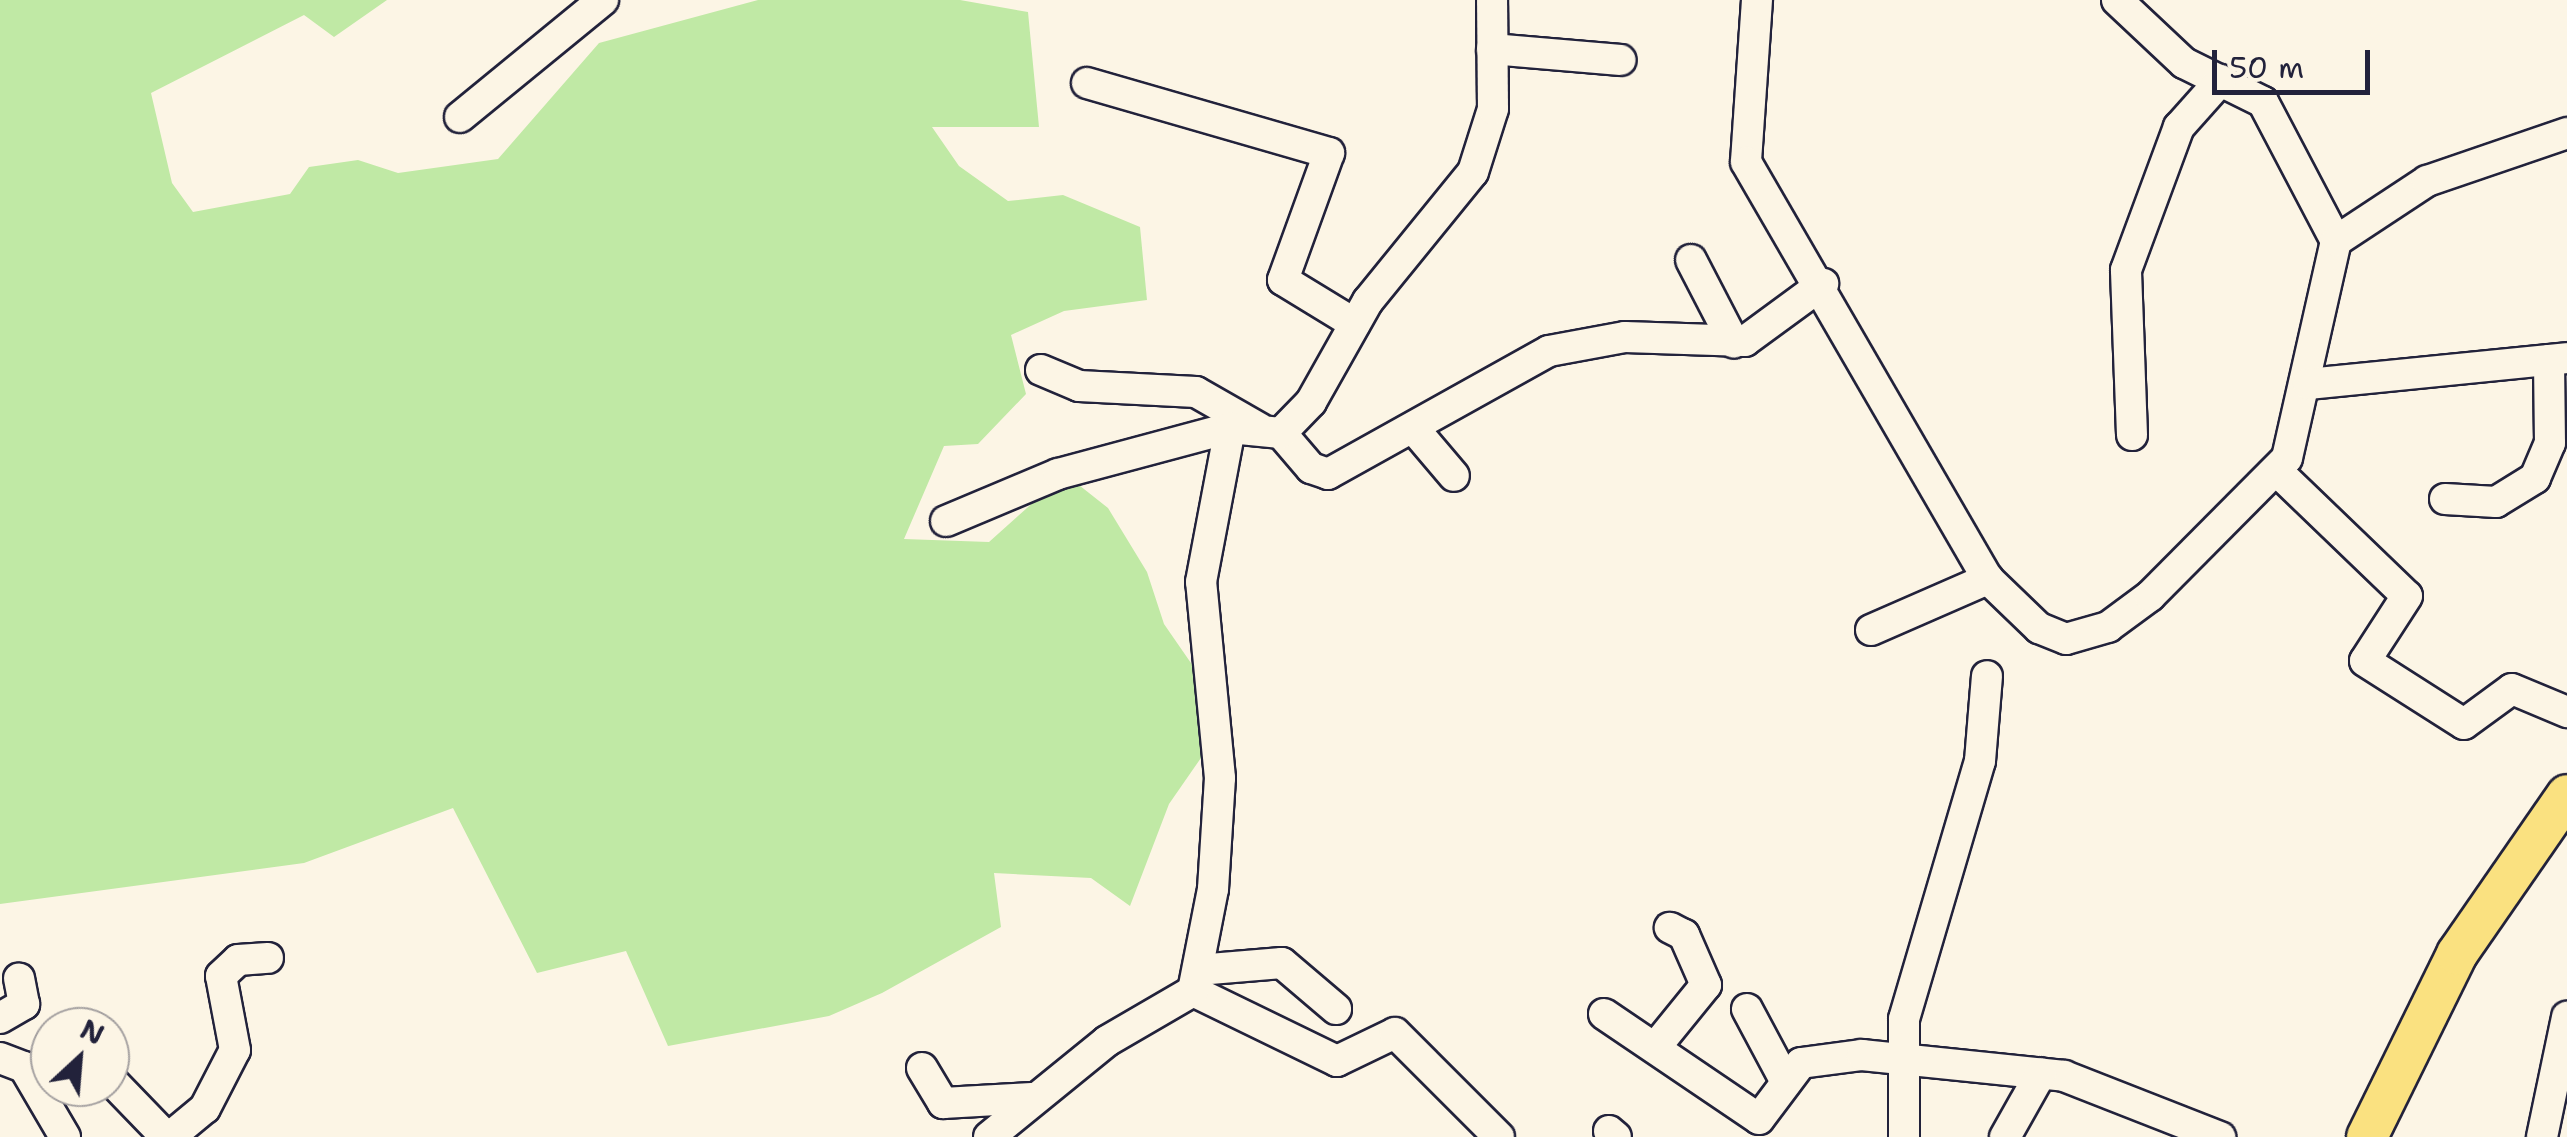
<!DOCTYPE html>
<style>
body{margin:0}
#map{position:relative;width:2567px;height:1137px;overflow:hidden;background:#fcf5e5;font-family:"Shantell Sans",sans-serif}
div>[style]{position:absolute}
.green>*{inset:0;background:#c0e9a5}
.roads{filter:drop-shadow(2px 0 #22223b) drop-shadow(-2px 0 #22223b) drop-shadow(0 2px #22223b) drop-shadow(0 -2px #22223b)}
.minor>*{height:30px;margin:-15px;padding:0 15px;transform-origin:15px;border-radius:15px;background:#fcf5e5}
.major>*{height:40px;margin:-20px;padding:0 20px;transform-origin:20px;border-radius:20px;background:#fae180}
span{translate:-50% -50%;white-space:nowrap;text-align:center;line-height:1.15;-webkit-text-stroke:9px #fcf5e5;paint-order:stroke}
.north{position:absolute;left:30px;top:1007px;width:100px;height:100px;box-sizing:border-box;background:#fcf5e5;border:2px solid #a5a1a1;border-radius:50%;rotate:26deg;font-size:28px;font-weight:700;line-height:40px;text-align:center;color:#22223b}
.north::after{content:'';display:block;margin:auto;width:35px;height:45px;background:#22223b;clip-path:polygon(50% 0,100% 100%,50% 72%,0 100%)}
.scale{position:absolute;left:2212px;top:50px;width:158px;height:45px;box-sizing:border-box;border:5px solid #22223b;border-top:0;padding-left:12px;font-size:30px;line-height:35px;white-space:nowrap;color:#22223b;-webkit-text-stroke:8px #fcf5e5;paint-order:stroke}
</style>
<div id="map">
<div class="green">
<i style="clip-path:polygon(0 0,387px 0,334px 37px,304px 15px,151px 93px,172px 183px,193px 212px,290px 194px,309px 167px,358px 160px,398px 173px,498px 159px,599px 43px,758px 0,960px 0,1028px 12px,1039px 127px,932px 127px,959px 166px,1008px 201px,1063px 195px,1140px 227px,1147px 300px,1064px 311px,1011px 335px,1026px 394px,978px 444px,944px 446px,904px 539px,989px 542px,1065px 474px,1108px 508px,1147px 572px,1164px 624px,1202px 679px,1203px 755px,1169px 804px,1130px 906px,1091px 878px,994px 873px,1001px 927px,882px 993px,829px 1016px,668px 1046px,626px 951px,537px 973px,453px 808px,304px 863px,0 904px)"></i>
</div>
<div class="roads">
<div class="minor">
<i style="left:1757px;top:0;width:162px;rotate:93.9deg"></i>
<i style="left:1746px;top:162px;width:482px;rotate:59.9deg"></i>
<i style="left:1988px;top:579px;width:71px;rotate:43.9deg"></i>
<i style="left:2039px;top:628px;width:29px;rotate:22deg"></i>
<i style="left:2066px;top:639px;width:44px;rotate:-15.9deg"></i>
<i style="left:2108px;top:627px;width:52px;rotate:-36.4deg"></i>
<i style="left:2150px;top:596px;width:194px;rotate:-45.2deg"></i>
<i style="left:2287px;top:458px;width:222px;rotate:-77.3deg"></i>
<i style="left:2336px;top:241px;width:157px;rotate:-117.7deg"></i>
<i style="left:2263px;top:102px;width:88px;rotate:-153.7deg"></i>
<i style="left:2184px;top:63px;width:92px;rotate:-136.8deg"></i>
<i style="left:1492px;top:49px;width:129px;rotate:4.9deg"></i>
<i style="left:1087px;top:83px;width:252px;rotate:16.1deg"></i>
<i style="left:1329px;top:153px;width:135px;rotate:109.9deg"></i>
<i style="left:1283px;top:280px;width:84px;rotate:31.4deg"></i>
<i style="left:460px;top:117px;width:185px;rotate:-39.3deg"></i>
<i style="left:2336px;top:241px;width:109px;rotate:-33.4deg"></i>
<i style="left:2427px;top:181px;width:148px;rotate:-18.9deg"></i>
<i style="left:1691px;top:260px;width:93px;rotate:62.6deg"></i>
<i style="left:1041px;top:370px;width:41px;rotate:22.8deg"></i>
<i style="left:1079px;top:386px;width:117px;rotate:2.9deg"></i>
<i style="left:1196px;top:392px;width:73px;rotate:29.7deg"></i>
<i style="left:2308px;top:384px;width:260px;rotate:-5.7deg"></i>
<i style="left:1415px;top:430px;width:60px;rotate:49.7deg"></i>
<i style="left:1281px;top:433px;width:46px;rotate:49.4deg"></i>
<i style="left:1311px;top:468px;width:18px;rotate:19deg"></i>
<i style="left:1328px;top:474px;width:253px;rotate:-29.1deg"></i>
<i style="left:1549px;top:351px;width:77px;rotate:-10.4deg"></i>
<i style="left:1625px;top:337px;width:120px;rotate:1.9deg"></i>
<i style="left:1745px;top:341px;width:97px;rotate:-36.2deg"></i>
<i style="left:2132px;top:435px;width:165px;rotate:-92.1deg"></i>
<i style="left:2126px;top:270px;width:153px;rotate:-69.7deg"></i>
<i style="left:2179px;top:127px;width:63px;rotate:-48.2deg"></i>
<i style="left:2277px;top:471px;width:180px;rotate:43.9deg"></i>
<i style="left:2407px;top:596px;width:77px;rotate:122.9deg"></i>
<i style="left:2365px;top:661px;width:117px;rotate:32.5deg"></i>
<i style="left:2464px;top:724px;width:59px;rotate:-36.1deg"></i>
<i style="left:2512px;top:689px;width:60px;rotate:22.7deg"></i>
<i style="left:2445px;top:499px;width:51px;rotate:3.4deg"></i>
<i style="left:2496px;top:502px;width:46px;rotate:-31.6deg"></i>
<i style="left:2535px;top:478px;width:38px;rotate:-67deg"></i>
<i style="left:2550px;top:443px;width:83px;rotate:-90.7deg"></i>
<i style="left:946px;top:521px;width:121px;rotate:-22.8deg"></i>
<i style="left:1058px;top:474px;width:178px;rotate:-15deg"></i>
<i style="left:1871px;top:630px;width:128px;rotate:-23.6deg"></i>
<i style="left:1198px;top:970px;width:84px;rotate:-4.8deg"></i>
<i style="left:1282px;top:963px;width:71px;rotate:40.4deg"></i>
<i style="left:1193px;top:991px;width:160px;rotate:25.9deg"></i>
<i style="left:1337px;top:1061px;width:64px;rotate:-25.8deg"></i>
<i style="left:1395px;top:1033px;width:147px;rotate:45deg"></i>
<i style="left:1747px;top:1009px;width:83px;rotate:61.9deg"></i>
<i style="left:1604px;top:1014px;width:187px;rotate:34.1deg"></i>
<i style="left:1759px;top:1119px;width:70px;rotate:-53.1deg"></i>
<i style="left:1801px;top:1063px;width:62px;rotate:-7.5deg"></i>
<i style="left:1862px;top:1055px;width:203px;rotate:5.9deg"></i>
<i style="left:2064px;top:1076px;width:168px;rotate:21.4deg"></i>
<i style="left:0;top:1018px;width:28px;rotate:-30deg"></i>
<i style="left:24px;top:1004px;width:26px;rotate:-101deg"></i>
<i style="left:1658px;top:1044px;width:76px;rotate:-50.9deg"></i>
<i style="left:1706px;top:985px;width:55px;rotate:-113.7deg"></i>
<i style="left:1684px;top:935px;width:16px;rotate:-153deg"></i>
<i style="left:0;top:1058px;width:26px;rotate:21deg"></i>
<i style="left:24px;top:1067px;width:81px;rotate:59.6deg"></i>
<i style="left:922px;top:1068px;width:41px;rotate:59deg"></i>
<i style="left:943px;top:1103px;width:89px;rotate:-3.2deg"></i>
<i style="left:110px;top:1079px;width:81px;rotate:46deg"></i>
<i style="left:1609px;top:1131px;width:9px;rotate:41deg"></i>
<i style="left:170px;top:1137px;width:45px;rotate:-39.6deg"></i>
<i style="left:205px;top:1108px;width:65px;rotate:-62.7deg"></i>
<i style="left:235px;top:1050px;width:75px;rotate:-100.7deg"></i>
<i style="left:221px;top:976px;width:23px;rotate:-43deg"></i>
<i style="left:238px;top:960px;width:30px;rotate:-4deg"></i>
<i style="left:989px;top:1137px;width:152px;rotate:-39.1deg"></i>
<i style="left:1107px;top:1041px;width:99px;rotate:-30.2deg"></i>
<i style="left:1193px;top:991px;width:104px;rotate:-78.9deg"></i>
<i style="left:1213px;top:889px;width:111px;rotate:-86.4deg"></i>
<i style="left:1220px;top:778px;width:197px;rotate:-95.5deg"></i>
<i style="left:1201px;top:582px;width:157px;rotate:-79.3deg"></i>
<i style="left:1230px;top:428px;width:51px;rotate:5.6deg"></i>
<i style="left:1281px;top:433px;width:43px;rotate:-45.9deg"></i>
<i style="left:1311px;top:402px;width:116px;rotate:-60.6deg"></i>
<i style="left:1368px;top:301px;width:166px;rotate:-50.9deg"></i>
<i style="left:1473px;top:172px;width:66px;rotate:-72.4deg"></i>
<i style="left:1493px;top:109px;width:109px;rotate:-90.5deg"></i>
<i style="left:1904px;top:1137px;width:118px;rotate:-90deg"></i>
<i style="left:1904px;top:1019px;width:269px;rotate:-73.6deg"></i>
<i style="left:1980px;top:761px;width:85px;rotate:-85.3deg"></i>
<i style="left:2005px;top:1137px;width:73px;rotate:-60.6deg"></i>
<i style="left:2542px;top:1137px;width:123px;rotate:-78.2deg"></i>
</div>
<div class="major">
<i style="left:2367px;top:1137px;width:204px;rotate:-63.8deg"></i>
<i style="left:2457px;top:954px;width:193px;rotate:-55.3deg"></i>
</div>
</div>
<div class="north">N</div>
<div class="scale">50 m</div>
</div>
